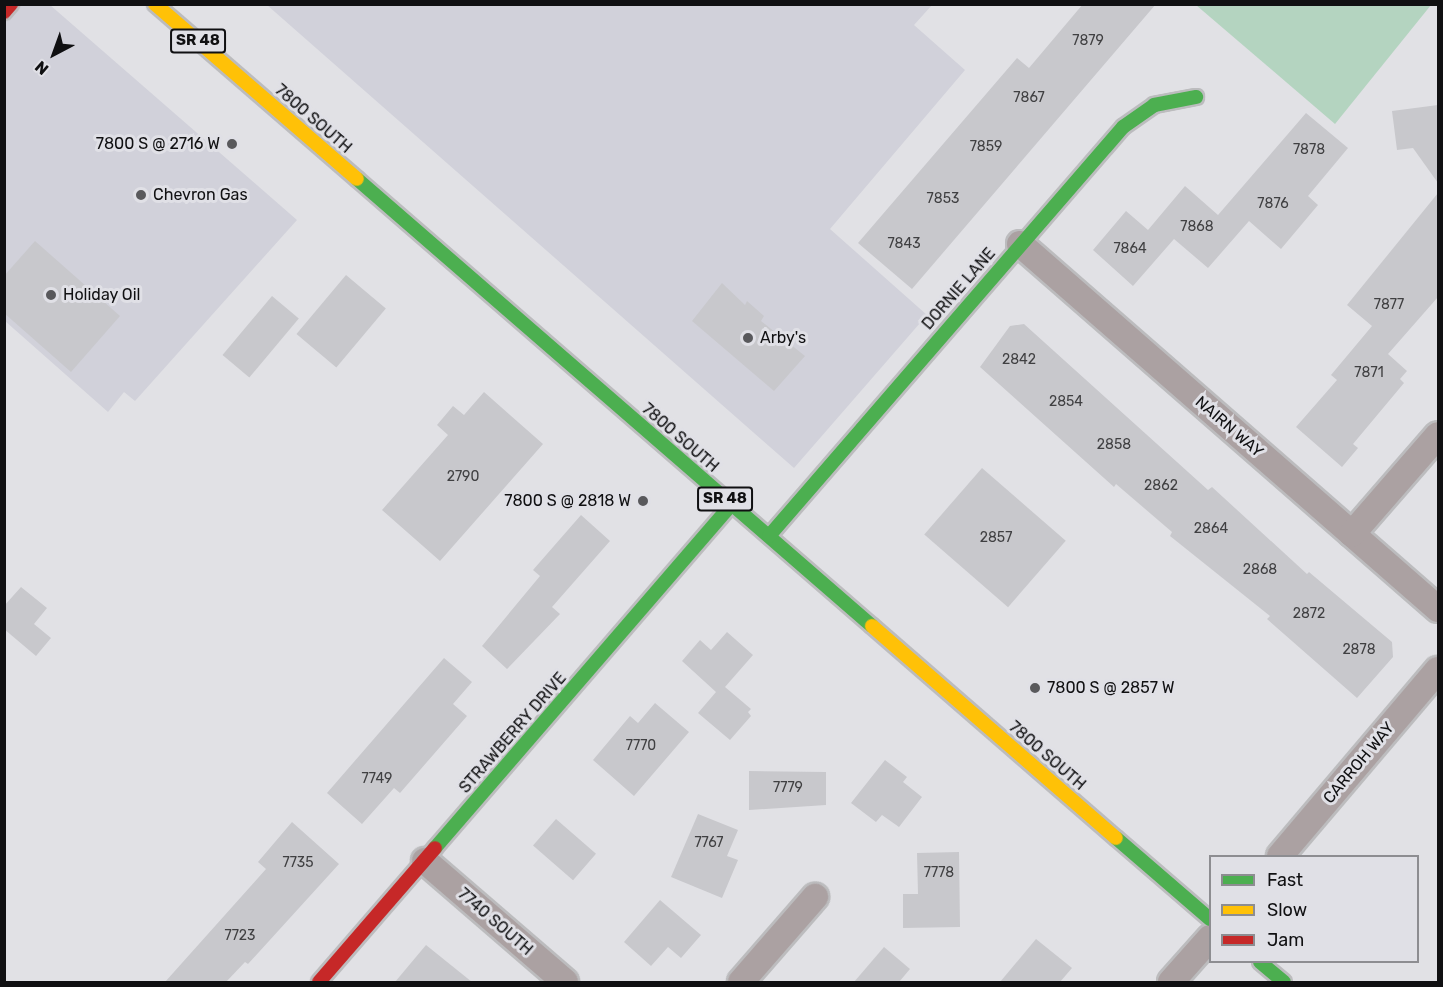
<!DOCTYPE html>
<style>
body{margin:0}
#map{position:relative;width:1443px;height:987px;overflow:hidden;background:#e1e1e5;font-family:Rubik,sans-serif}
div>[style]{position:absolute}
.built>*{inset:0;background:#d1d1da}
.green>*{inset:0;background:#b4d4c0}
.building>*{inset:0;background:#c8c8cc;transform-origin:0 0}
.roads{filter:drop-shadow(2px 0 #bcbcbe) drop-shadow(-2px 0 #bcbcbe) drop-shadow(0 2px #bcbcbe) drop-shadow(0 -2px #bcbcbe)}
.street>*{height:26px;margin:-13px;padding:0 13px;transform-origin:13px;border-radius:13px;background:#aba1a2}
.fast>*{height:14px;margin:-7px;padding:0 7px;transform-origin:7px;border-radius:7px;background:#4caf50}
.slow>*{height:14px;margin:-7px;padding:0 7px;transform-origin:7px;border-radius:7px;background:#ffc107}
.jam>*{height:14px;margin:-7px;padding:0 7px;transform-origin:7px;border-radius:7px;background:#c62828}
.dots>*{width:16px;height:16px;translate:-50% -50%;box-sizing:border-box;border:3px solid #e0e0e6;border-radius:50%}
span{translate:-50% -50%;white-space:nowrap;text-align:center;line-height:1.15;-webkit-text-stroke:6px #e0e0e6;paint-order:stroke}
.number-label{font-size:14px;color:#404042}
.number-label span{-webkit-text-stroke-width:0}
.shield-label span{padding:2px 4px;background:#e0e0e6;border:2px solid;border-radius:4px;-webkit-text-stroke-width:0}
.shield-label{font-size:15px;color:#101012;font-weight:700}
.street-label{font-size:16px;color:#101012}
.poi-label{font-size:16px;color:#101012}
.right{translate:-100% -50%;text-align:right}
.left{translate:0 -50%;text-align:left}
.frame{position:absolute;inset:0;border:6px solid #101012;pointer-events:none}
.legend{position:absolute;left:1209px;top:855px;width:210px;height:108px;box-sizing:border-box;background:#e0e0e6;border:2px solid #8d8d91;margin:0;padding:8px 10px;list-style:none;font-size:18px;color:#101012}
.legend li{display:flex;align-items:center;gap:12px;height:30px}
.legend b{width:30px;border:2px solid #8d8d91}
.north{position:absolute;left:24px;top:24px;width:60px;height:60px;-webkit-text-stroke:4px #e0e0e6;paint-order:stroke;rotate:221deg;font-size:16px;font-weight:700;line-height:24px;text-align:center;color:#101012}
.north::after{content:'';display:block;margin:auto;width:21px;height:27px;background:#101012;clip-path:polygon(50% 0,100% 100%,50% 72%,0 100%)}
</style>
<div id="map">
<div class="built">
<i style="clip-path:polygon(5px 5px,50px 5px,297px 220px,135px 401px,124px 392px,108px 412px,5px 321px)"></i>
<i style="clip-path:polygon(267px 5px,932px 5px,914px 25px,965px 70px,830px 229px,927px 315px,794px 468px)"></i>
</div>
<div class="green">
<i style="clip-path:polygon(1196px 5px,1431px 5px,1335px 124px)"></i>
</div>
<div class="building">
<i style="clip-path:polygon(1083px 4px,1156px 4px,912px 289px,858px 243px,1017px 58px,1029px 68px)"></i>
<i style="clip-path:polygon(1438px 105px,1438px 183px,1413px 148px,1397px 150px,1392px 111px)"></i>
<i style="clip-path:polygon(1306px 113px,1348px 148px,1308px 196px,1318px 205px,1281px 249px,1249px 221px,1208px 268px,1174px 239px,1133px 286px,1093px 250px,1126px 211px,1148px 230px,1185px 186px,1218px 215px)"></i>
<i style="clip-path:polygon(1438px 193px,1438px 297px,1388px 354px,1407px 371px,1400px 379px,1404px 383px,1353px 444px,1358px 448px,1342px 467px,1296px 427px,1337px 380px,1331px 375px,1372px 326px,1347px 305px)"></i>
<i style="clip-path:polygon(35px 241px,120px 316px,71px 372px,4px 313px,4px 276px)"></i>
<i style="left:346px;top:275px;width:52px;height:77px;rotate:40deg"></i>
<i style="clip-path:polygon(722px 283px,745px 305px,747px 301px,764px 316px,761px 321px,805px 356px,774px 391px,692px 321px)"></i>
<i style="left:272px;top:296px;width:35px;height:77px;rotate:40deg"></i>
<i style="clip-path:polygon(1024px 324px,1208px 490px,1212px 487px,1307px 574px,1309px 572px,1392px 642px,1393px 657px,1357px 698px,1267px 619px,1270px 616px,1170px 536px,1172px 532px,1116px 484px,1114px 487px,980px 367px,1010px 326px)"></i>
<i style="clip-path:polygon(484px 392px,543px 444px,440px 561px,382px 510px,448px 435px,437px 425px,453px 406px,464px 415px)"></i>
<i style="left:982px;top:468px;width:111px;height:88px;rotate:41deg"></i>
<i style="clip-path:polygon(581px 515px,610px 541px,552px 607px,560px 614px,507px 669px,482px 646px,540px 576px,533px 570px)"></i>
<i style="clip-path:polygon(21px 587px,47px 608px,34px 624px,51px 638px,36px 656px,4px 629px,4px 606px)"></i>
<i style="clip-path:polygon(727px 632px,753px 655px,725px 687px,751px 709px,748px 712px,751px 716px,730px 740px,698px 713px,716px 692px,682px 661px,700px 640px,711px 650px)"></i>
<i style="clip-path:polygon(444px 658px,472px 682px,453px 704px,467px 716px,400px 793px,394px 788px,362px 824px,327px 793px)"></i>
<i style="clip-path:polygon(655px 703px,689px 732px,634px 796px,593px 760px,630px 716px,638px 723px)"></i>
<i style="clip-path:polygon(885px 760px,907px 777px,903px 782px,922px 797px,899px 827px,882px 815px,876px 822px,851px 803px)"></i>
<i style="clip-path:polygon(749px 771px,826px 772px,826px 805px,749px 810px)"></i>
<i style="clip-path:polygon(698px 814px,738px 830px,727px 856px,738px 860px,722px 898px,671px 877px)"></i>
<i style="left:556px;top:819px;width:53px;height:35px;rotate:41deg"></i>
<i style="clip-path:polygon(292px 822px,339px 864px,248px 964px,245px 962px,226px 982px,165px 982px,266px 869px,258px 862px)"></i>
<i style="clip-path:polygon(959px 852px,960px 927px,903px 928px,903px 894px,918px 894px,917px 853px)"></i>
<i style="clip-path:polygon(660px 900px,701px 935px,681px 958px,668px 947px,651px 966px,624px 942px)"></i>
<i style="clip-path:polygon(1036px 939px,1072px 968px,1060px 982px,1000px 982px)"></i>
<i style="clip-path:polygon(426px 945px,472px 982px,395px 982px)"></i>
<i style="clip-path:polygon(884px 947px,910px 969px,899px 982px,854px 982px)"></i>
</div>
<div class="roads">
<div class="street">
<i style="left:1020px;top:244px;width:555px;rotate:41.13deg"></i>
<i style="left:1352px;top:534px;width:131px;rotate:-49deg"></i>
<i style="left:1280px;top:856px;width:244px;rotate:-49.7deg"></i>
<i style="left:425px;top:861px;width:185px;rotate:40.8deg"></i>
<i style="left:741px;top:982px;width:113px;rotate:-49deg"></i>
<i style="left:1171px;top:982px;width:59px;rotate:-48.4deg"></i>
</div>
<div class="fast">
<i style="left:357px;top:179px;width:682px;rotate:40.96deg"></i>
<i style="left:769px;top:536px;width:541px;rotate:-49.12deg"></i>
<i style="left:1123px;top:127px;width:38px;rotate:-35deg"></i>
<i style="left:1154px;top:105px;width:43px;rotate:-10.8deg"></i>
<i style="left:1116px;top:838px;width:124px;rotate:40.8deg"></i>
<i style="left:435px;top:848px;width:454px;rotate:-49.2deg"></i>
<i style="left:1260px;top:962px;width:31px;rotate:40deg"></i>
</div>
<div class="slow">
<i style="left:155px;top:4px;width:267px;rotate:40.9deg"></i>
<i style="left:872px;top:626px;width:323px;rotate:41deg"></i>
</div>
<div class="jam">
<i style="left:4px;top:12px;width:11px;rotate:-49deg"></i>
<i style="left:319px;top:982px;width:177px;rotate:-49.1deg"></i>
</div>
</div>
<div class="dots">
<i style="left:232px;top:144px;background:#59595c"></i>
<i style="left:141px;top:195px;background:#59595c"></i>
<i style="left:51px;top:295px;background:#59595c"></i>
<i style="left:748px;top:338px;background:#59595c"></i>
<i style="left:643px;top:501px;background:#59595c"></i>
<i style="left:1035px;top:688px;background:#59595c"></i>
</div>
<div class="number-label">
<span style="left:1088px;top:41px">7879</span>
<span style="left:1029px;top:98px">7867</span>
<span style="left:986px;top:147px">7859</span>
<span style="left:1309px;top:150px">7878</span>
<span style="left:943px;top:199px">7853</span>
<span style="left:1273px;top:204px">7876</span>
<span style="left:1197px;top:227px">7868</span>
<span style="left:904px;top:244px">7843</span>
<span style="left:1130px;top:249px">7864</span>
<span style="left:1389px;top:305px">7877</span>
<span style="left:1019px;top:360px">2842</span>
<span style="left:1369px;top:373px">7871</span>
<span style="left:1066px;top:402px">2854</span>
<span style="left:1114px;top:445px">2858</span>
<span style="left:463px;top:477px">2790</span>
<span style="left:1161px;top:486px">2862</span>
<span style="left:1211px;top:529px">2864</span>
<span style="left:996px;top:538px">2857</span>
<span style="left:1260px;top:570px">2868</span>
<span style="left:1309px;top:614px">2872</span>
<span style="left:1359px;top:650px">2878</span>
<span style="left:641px;top:746px">7770</span>
<span style="left:377px;top:779px">7749</span>
<span style="left:788px;top:788px">7779</span>
<span style="left:709px;top:843px">7767</span>
<span style="left:298px;top:863px">7735</span>
<span style="left:939px;top:873px">7778</span>
<span style="left:240px;top:936px">7723</span>
</div>
<div class="shield-label">
<span style="left:198px;top:41px">SR 48</span>
<span style="left:725px;top:499px">SR 48</span>
</div>
<div class="street-label">
<span style="left:313px;top:119px;rotate:41deg">7800 SOUTH</span>
<span style="left:959px;top:289px;rotate:-49deg">DORNIE LANE</span>
<span style="left:1229px;top:427px;rotate:41deg">NAIRN WAY</span>
<span style="left:680px;top:438px;rotate:41deg">7800 SOUTH</span>
<span style="left:513px;top:733px;rotate:-49deg">STRAWBERRY DRIVE</span>
<span style="left:1047px;top:756px;rotate:41deg">7800 SOUTH</span>
<span style="left:1359px;top:763px;rotate:-50deg">CARROH WAY</span>
<span style="left:495px;top:922px;rotate:41deg">7740 SOUTH</span>
</div>
<div class="poi-label">
<span class="right" style="left:220px;top:144px">7800 S @ 2716 W</span>
<span class="left" style="left:153px;top:195px">Chevron Gas</span>
<span class="left" style="left:63px;top:295px">Holiday Oil</span>
<span class="left" style="left:760px;top:338px">Arby's</span>
<span class="right" style="left:631px;top:501px">7800 S @ 2818 W</span>
<span class="left" style="left:1047px;top:688px">7800 S @ 2857 W</span>
</div>
<div class="frame"></div>
<ul class="legend">
<li><b style="height:8px;background:#4caf50"></b>Fast</li>
<li><b style="height:8px;background:#ffc107"></b>Slow</li>
<li><b style="height:8px;background:#c62828"></b>Jam</li>
</ul>
<div class="north">N</div>
</div>
